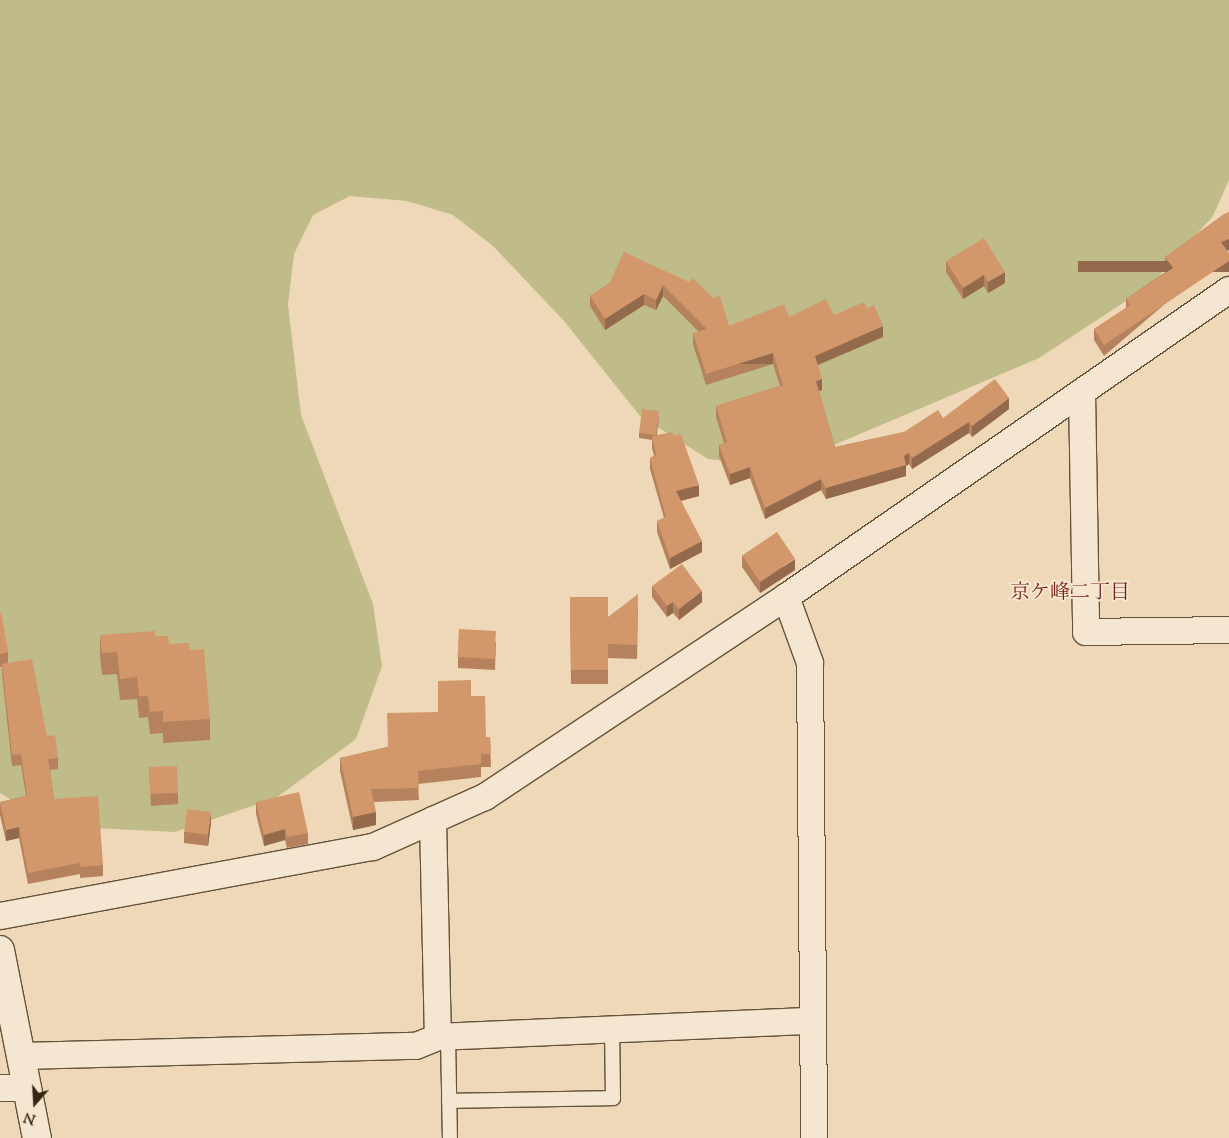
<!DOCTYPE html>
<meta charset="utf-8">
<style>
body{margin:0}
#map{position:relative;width:1229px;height:1138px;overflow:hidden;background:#eed8b7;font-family:"Sorts Mill Goudy","Noto Serif JP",serif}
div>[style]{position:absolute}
.green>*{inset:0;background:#c0bc89}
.roads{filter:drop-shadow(1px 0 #64523b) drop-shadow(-1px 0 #64523b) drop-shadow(0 1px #64523b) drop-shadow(0 -1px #64523b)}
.lane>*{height:14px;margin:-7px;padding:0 7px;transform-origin:7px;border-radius:7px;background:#f4e6d0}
.street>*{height:26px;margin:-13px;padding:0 13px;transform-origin:13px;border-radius:13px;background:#f4e6d0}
.secondary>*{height:28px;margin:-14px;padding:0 14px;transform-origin:14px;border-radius:14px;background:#f4e6d0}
.wall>*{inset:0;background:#b5825d}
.shaded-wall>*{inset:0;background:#946a4c;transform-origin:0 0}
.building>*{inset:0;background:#d3976c;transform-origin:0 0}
span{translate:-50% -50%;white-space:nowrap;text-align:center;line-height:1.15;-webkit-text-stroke:4px #f4e6d0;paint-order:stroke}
.neighbourhood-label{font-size:20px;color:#7a1f14}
.north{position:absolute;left:10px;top:1078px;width:50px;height:50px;-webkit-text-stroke:4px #f4e6d0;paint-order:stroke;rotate:199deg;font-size:14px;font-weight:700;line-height:20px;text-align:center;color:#362512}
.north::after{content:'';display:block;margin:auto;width:18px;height:22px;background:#362512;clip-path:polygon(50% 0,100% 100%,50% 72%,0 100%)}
</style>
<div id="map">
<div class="green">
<i style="clip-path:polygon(0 0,1229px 0,1229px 180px,1213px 216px,1152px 284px,1039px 358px,834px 445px,772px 466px,708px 459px,640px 416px,564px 321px,493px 246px,453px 215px,407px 201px,350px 196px,313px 215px,294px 254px,288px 305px,301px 415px,373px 604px,382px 666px,356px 739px,276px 798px,175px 832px,52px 826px,0 793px)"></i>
</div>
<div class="roads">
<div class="lane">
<i style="left:448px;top:1037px;width:101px;rotate:88.9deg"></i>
<i style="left:449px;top:1101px;width:164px;rotate:-1deg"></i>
<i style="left:613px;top:1098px;width:69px;rotate:-90.8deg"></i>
</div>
<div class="street">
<i style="left:1082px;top:392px;width:240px;rotate:89deg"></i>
<i style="left:1086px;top:632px;width:143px;rotate:-0.8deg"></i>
<i style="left:786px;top:597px;width:70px;rotate:70deg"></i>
<i style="left:810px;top:663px;width:475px;rotate:89.5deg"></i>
<i style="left:433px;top:820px;width:217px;rotate:88.7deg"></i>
<i style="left:0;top:916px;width:379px;rotate:-10.5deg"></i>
<i style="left:373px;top:847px;width:123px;rotate:-24.1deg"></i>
<i style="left:485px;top:797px;width:361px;rotate:-33.6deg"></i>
<i style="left:786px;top:597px;width:539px;rotate:-34.72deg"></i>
<i style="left:22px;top:1056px;width:394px;rotate:-1.5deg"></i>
<i style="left:416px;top:1046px;width:24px;rotate:-22deg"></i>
<i style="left:438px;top:1037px;width:373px;rotate:-2.5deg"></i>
<i style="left:0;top:1088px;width:28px"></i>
</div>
<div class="secondary">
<i style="left:0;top:950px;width:192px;rotate:78.9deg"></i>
</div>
</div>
<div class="wall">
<i style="clip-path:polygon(1229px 212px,1229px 250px,1227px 251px,1104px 356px,1094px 340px,1094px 329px,1126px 308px,1126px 299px,1167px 271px,1165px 268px,1165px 257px)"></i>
<i style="clip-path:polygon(624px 252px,729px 326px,789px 317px,834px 315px,883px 337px,818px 365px,822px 390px,819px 391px,835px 447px,904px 432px,943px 418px,1009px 409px,972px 437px,969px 433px,912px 469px,909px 464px,906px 466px,906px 476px,826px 499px,821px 490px,765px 519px,750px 478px,730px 485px,719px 456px,719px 445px,724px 443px,716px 417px,716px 406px,780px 386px,773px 364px,706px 385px,693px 344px,693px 333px,699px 332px,663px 296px,656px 310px,644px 305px,605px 330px,590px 306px,590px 296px,610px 283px)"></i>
<i style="clip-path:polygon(946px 261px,1005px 283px,988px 293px,984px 286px,963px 299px,946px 272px)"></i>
<i style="clip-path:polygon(659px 416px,657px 435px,674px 436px,699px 496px,681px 501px,702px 552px,670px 569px,657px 532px,657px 521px,664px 518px,650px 469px,650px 458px,654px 456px,652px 448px,652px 440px,639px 438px,639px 433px)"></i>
<i style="clip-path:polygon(742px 556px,795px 570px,760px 593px,742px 567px)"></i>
<i style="clip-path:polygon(652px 586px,702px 602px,679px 620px,673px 613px,667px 617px,652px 597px)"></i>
<i style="clip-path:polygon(570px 597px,608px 617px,638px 608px,637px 659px,608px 658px,608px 684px,571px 684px)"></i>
<i style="clip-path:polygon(0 613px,8px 652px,8px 663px,58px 758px,58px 769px,50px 770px,54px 799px,103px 865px,103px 876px,80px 878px,80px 874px,28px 884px,19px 838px,6px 841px,0 815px,0 802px,26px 796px,21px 765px,12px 766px,2px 674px,2px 667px,0 667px)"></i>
<i style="clip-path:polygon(100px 635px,155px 636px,169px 644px,189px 650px,210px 719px,210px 740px,163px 743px,163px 733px,150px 734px,148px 717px,139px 718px,137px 699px,120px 700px,117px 674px,102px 675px,100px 656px)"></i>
<i style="clip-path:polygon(496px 642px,495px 670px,458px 668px,458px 657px)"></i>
<i style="clip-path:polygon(471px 696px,486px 737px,490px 737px,491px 767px,481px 767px,481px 777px,418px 784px,419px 800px,374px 802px,376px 825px,353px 830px,340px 771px,340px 758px,387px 747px,438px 712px)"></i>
<i style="clip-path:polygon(149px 768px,178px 793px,178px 804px,151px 806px)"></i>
<i style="clip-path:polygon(256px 802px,308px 833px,308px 844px,287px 848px,285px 840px,264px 846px,256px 814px)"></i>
<i style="clip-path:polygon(211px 823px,208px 846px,184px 843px,184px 832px)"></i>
</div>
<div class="shaded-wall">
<i style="clip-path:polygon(1229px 239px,1229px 250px,1221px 253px,1221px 242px)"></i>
<i style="left:1229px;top:261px;width:11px;height:151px;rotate:90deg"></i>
<i style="clip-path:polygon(1005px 272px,1005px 283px,988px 293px,988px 282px)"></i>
<i style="clip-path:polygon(984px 275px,984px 286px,963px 299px,963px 288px)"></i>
<i style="clip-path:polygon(663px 285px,663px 296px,656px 310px,656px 300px)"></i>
<i style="clip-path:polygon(644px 294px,644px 305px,605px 330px,605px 319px)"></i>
<i style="clip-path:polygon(883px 326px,883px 337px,815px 366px,815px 356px)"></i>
<i style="left:773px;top:353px;width:11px;height:70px;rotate:90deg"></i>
<i style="clip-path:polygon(822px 379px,822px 390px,816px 392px,816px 381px)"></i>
<i style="clip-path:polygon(1009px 398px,1009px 409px,972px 437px,972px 426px)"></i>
<i style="clip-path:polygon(969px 422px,969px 433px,912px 469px,912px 458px)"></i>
<i style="clip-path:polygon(909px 453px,909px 464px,906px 466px,906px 476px,826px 499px,826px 488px)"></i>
<i style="clip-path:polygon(750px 467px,750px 478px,730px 485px,730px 474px)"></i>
<i style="clip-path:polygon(821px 479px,821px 490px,765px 519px,765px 508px)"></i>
<i style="clip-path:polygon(699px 485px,699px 496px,676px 502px,676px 491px)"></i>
<i style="clip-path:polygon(702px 541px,702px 552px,670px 569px,670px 558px)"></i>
<i style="clip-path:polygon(795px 559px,795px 570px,760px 593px,760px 582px)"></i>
<i style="clip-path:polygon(702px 591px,702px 602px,679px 620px,679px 609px)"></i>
<i style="clip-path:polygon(673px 602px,673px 613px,667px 617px,667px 606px)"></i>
<i style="clip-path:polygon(211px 812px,211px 823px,208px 846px,208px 835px)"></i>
<i style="clip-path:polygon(376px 812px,376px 825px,353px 830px,353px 817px)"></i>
<i style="clip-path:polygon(19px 827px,19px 838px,6px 841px,6px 830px)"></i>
<i style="clip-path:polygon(285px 829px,285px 840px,264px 846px,264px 835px)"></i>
</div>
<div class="building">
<i style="clip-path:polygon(1229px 212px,1229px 239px,1221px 242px,1229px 253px,1229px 261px,1104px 345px,1094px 329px,1130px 305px,1126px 299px,1173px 268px,1165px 257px,1224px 214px)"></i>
<i style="clip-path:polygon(984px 238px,1005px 272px,988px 282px,984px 275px,963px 288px,946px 261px)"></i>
<i style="clip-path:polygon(624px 252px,689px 282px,693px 278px,713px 298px,720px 296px,729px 326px,784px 304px,789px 317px,826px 299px,834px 315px,864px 302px,867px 308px,874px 305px,883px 326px,815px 356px,822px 379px,816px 381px,835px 447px,904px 432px,938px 410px,943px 418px,995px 379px,1009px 398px,972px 426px,969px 422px,912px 458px,909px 453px,904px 456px,906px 465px,826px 488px,821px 479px,765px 508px,750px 467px,730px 474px,719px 445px,727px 442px,716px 406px,783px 385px,773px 353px,706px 374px,693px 333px,707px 329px,663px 285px,656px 300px,644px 294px,605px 319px,590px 296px,610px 283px)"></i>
<i style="left:642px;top:409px;width:17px;height:24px;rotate:7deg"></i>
<i style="clip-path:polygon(672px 432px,674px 436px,681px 434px,699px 485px,676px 491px,702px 541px,670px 558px,657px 521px,666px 517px,650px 458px,656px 455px,652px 436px)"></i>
<i style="left:777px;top:532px;width:32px;height:42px;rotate:56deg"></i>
<i style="clip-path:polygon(682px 564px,702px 591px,679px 609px,673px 602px,667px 606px,652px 586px)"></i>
<i style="clip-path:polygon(638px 594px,637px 645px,608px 644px,608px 670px,571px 670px,570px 597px,608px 597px,608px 617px)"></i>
<i style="clip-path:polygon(1px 612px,8px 652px,0 654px,0 613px)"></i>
<i style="left:459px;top:629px;width:37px;height:28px;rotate:3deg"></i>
<i style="clip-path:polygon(155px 631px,155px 636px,168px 636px,169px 644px,189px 643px,189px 650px,204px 649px,210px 719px,163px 722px,163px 711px,150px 712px,148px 696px,139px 696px,137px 677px,120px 679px,117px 652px,102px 653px,100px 635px)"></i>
<i style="clip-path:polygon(32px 659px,47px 736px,55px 735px,58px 758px,48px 759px,54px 799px,98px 796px,103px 865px,80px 867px,80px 863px,28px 873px,19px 827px,6px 830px,0 802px,27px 796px,21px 754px,12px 755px,2px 664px)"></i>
<i style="clip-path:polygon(471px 680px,471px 696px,485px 696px,486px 737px,490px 737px,491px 754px,481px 754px,481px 764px,418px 771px,419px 788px,371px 789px,376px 812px,353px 817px,340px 758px,388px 747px,387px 713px,438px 712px,438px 681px)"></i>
<i style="left:177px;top:766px;width:27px;height:28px;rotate:88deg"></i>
<i style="clip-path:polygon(299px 792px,308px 833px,287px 837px,285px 829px,264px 835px,256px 802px)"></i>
<i style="left:187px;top:809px;width:24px;height:23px;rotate:7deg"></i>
</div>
<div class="neighbourhood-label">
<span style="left:1070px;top:593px">京ケ峰二丁目</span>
</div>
<div class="north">N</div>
</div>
